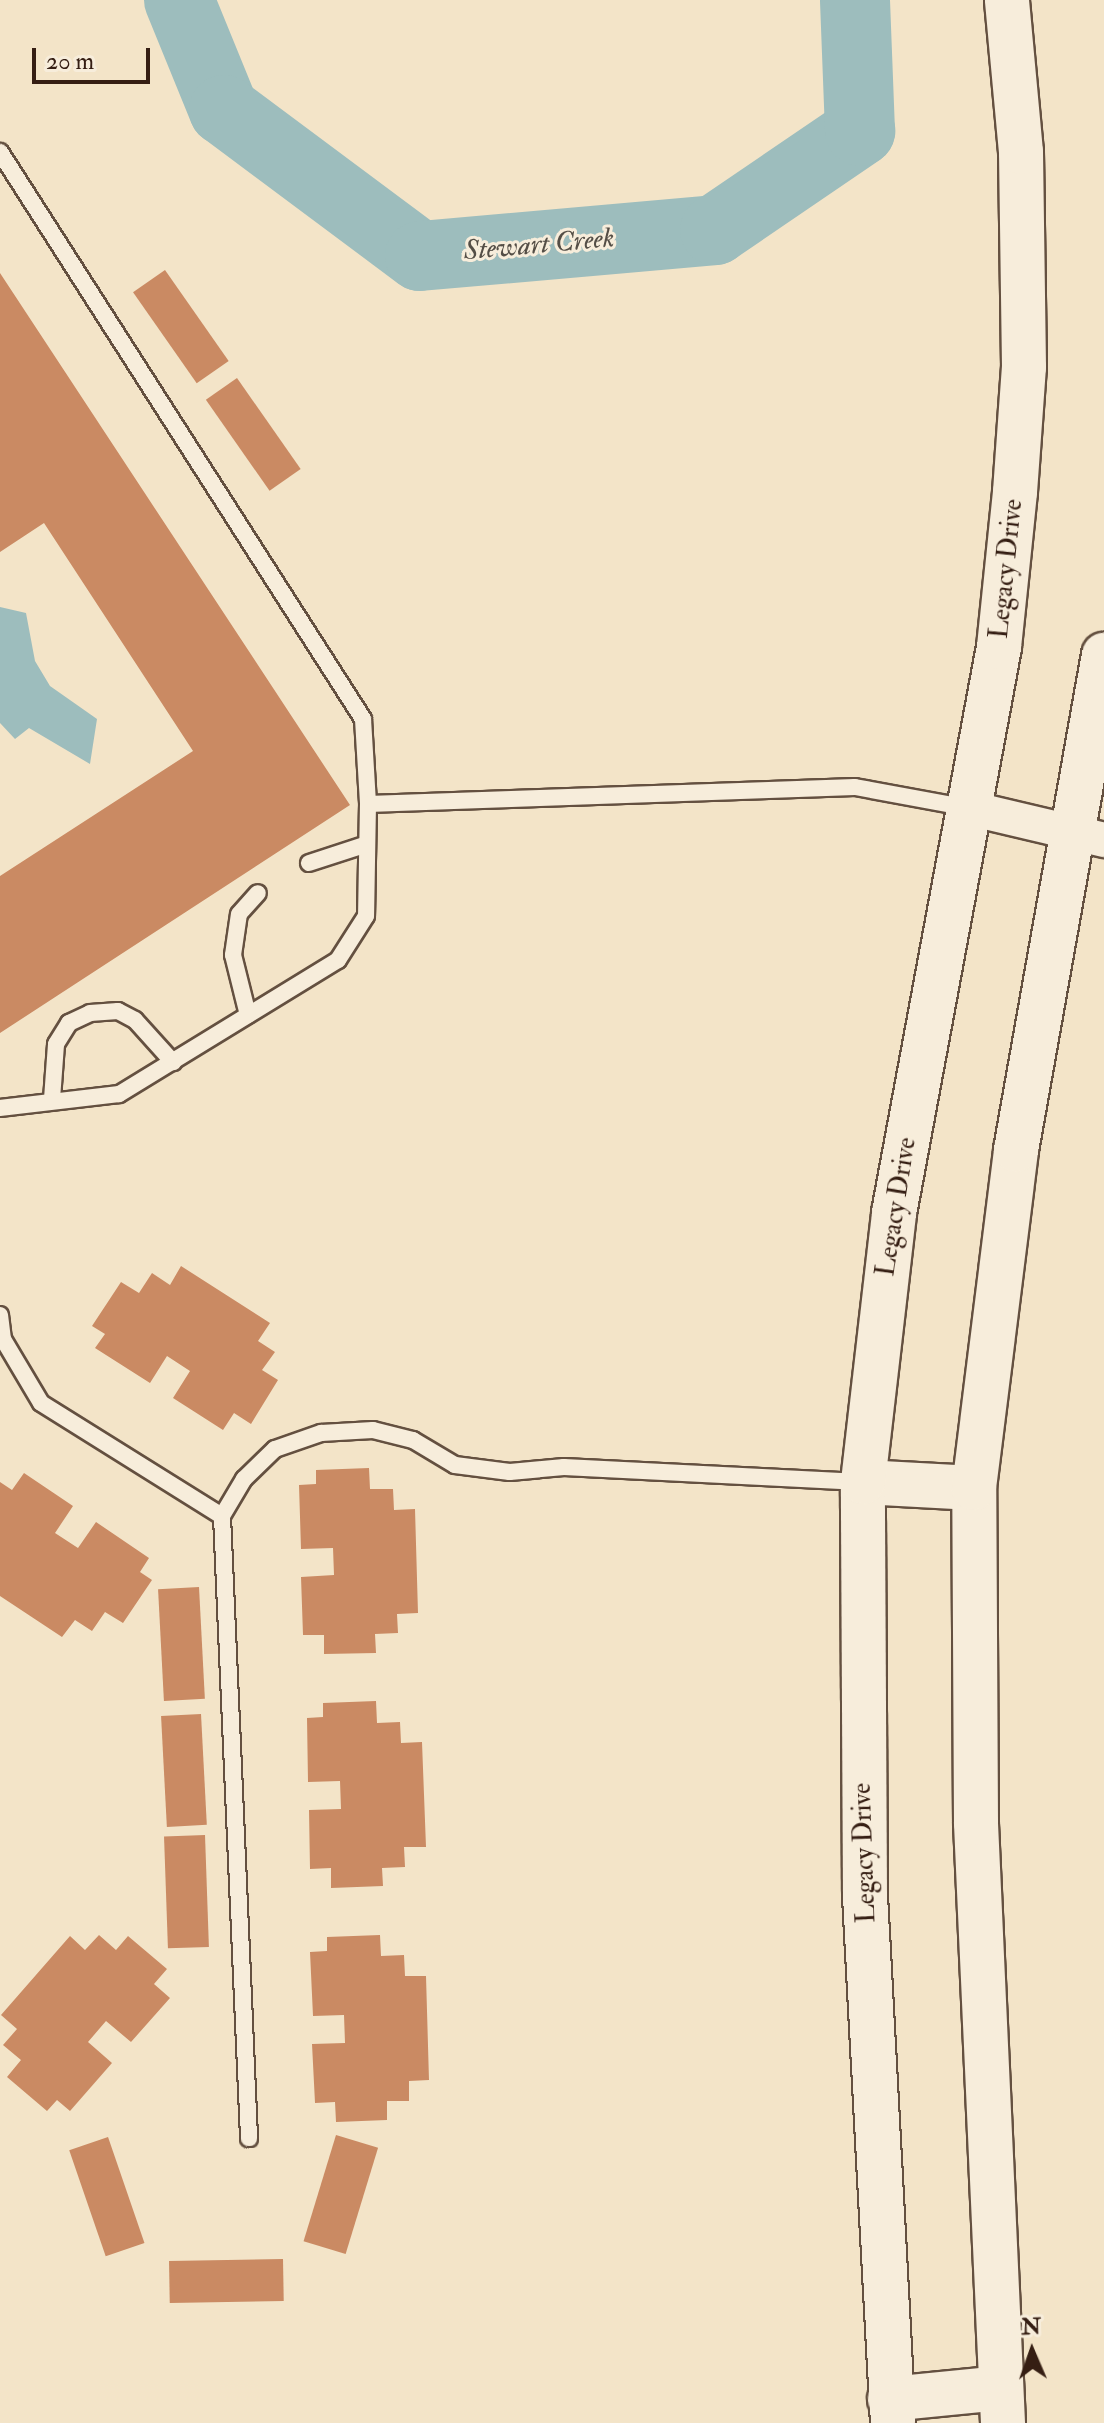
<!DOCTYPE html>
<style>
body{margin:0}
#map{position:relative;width:1104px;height:2423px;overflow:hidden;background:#f3e4c8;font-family:"IM FELL Double Pica",serif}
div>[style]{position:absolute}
.water>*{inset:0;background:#9dbdbd}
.river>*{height:70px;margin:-35px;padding:0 35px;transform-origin:35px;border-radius:35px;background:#9dbdbd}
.building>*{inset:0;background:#ca8a63;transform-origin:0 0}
.roads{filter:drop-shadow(2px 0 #645040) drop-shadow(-2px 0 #645040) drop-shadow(0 2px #645040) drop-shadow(0 -2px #645040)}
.lane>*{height:16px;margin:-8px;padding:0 8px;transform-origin:8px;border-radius:8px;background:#f7eddb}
.street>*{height:34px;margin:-17px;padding:0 17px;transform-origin:17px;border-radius:17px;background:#f7eddb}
.secondary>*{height:44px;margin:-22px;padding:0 22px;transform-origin:22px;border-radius:22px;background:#f7eddb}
span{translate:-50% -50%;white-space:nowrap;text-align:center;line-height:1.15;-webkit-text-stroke:6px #f7eddb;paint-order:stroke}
.street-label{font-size:26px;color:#351e13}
.water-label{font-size:28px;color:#544e46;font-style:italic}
.north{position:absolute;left:992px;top:2311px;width:80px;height:80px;-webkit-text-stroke:6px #f7eddb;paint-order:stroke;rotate:358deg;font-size:22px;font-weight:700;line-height:32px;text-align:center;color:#351e13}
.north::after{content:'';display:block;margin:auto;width:28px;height:36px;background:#351e13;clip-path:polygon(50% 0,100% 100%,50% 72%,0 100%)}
.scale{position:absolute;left:32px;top:48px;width:118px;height:36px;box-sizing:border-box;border:4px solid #351e13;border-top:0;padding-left:10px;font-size:24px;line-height:28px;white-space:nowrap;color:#351e13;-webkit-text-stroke:6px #f7eddb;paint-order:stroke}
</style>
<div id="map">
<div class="water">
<i style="clip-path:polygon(0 607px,26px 613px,35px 661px,50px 686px,97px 719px,90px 764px,29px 728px,15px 739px,0 723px)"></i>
</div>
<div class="river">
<i style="left:179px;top:0;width:119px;rotate:67.8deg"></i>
<i style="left:224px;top:110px;width:244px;rotate:36.7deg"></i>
<i style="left:420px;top:256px;width:296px;rotate:-5deg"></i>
<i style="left:715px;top:230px;width:176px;rotate:-34.3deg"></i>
<i style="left:860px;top:131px;width:131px;rotate:-92.2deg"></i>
</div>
<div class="building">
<i style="left:165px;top:270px;width:111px;height:39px;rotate:55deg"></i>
<i style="clip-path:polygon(0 273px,350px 805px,0 1033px,0 876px,193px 751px,44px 523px,0 552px)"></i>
<i style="left:237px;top:378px;width:111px;height:38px;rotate:55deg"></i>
<i style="clip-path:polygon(181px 1266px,270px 1323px,258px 1341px,275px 1352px,262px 1370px,278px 1380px,251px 1424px,234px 1413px,223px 1430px,173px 1398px,190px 1371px,167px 1356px,150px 1383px,95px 1348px,105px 1334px,92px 1326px,121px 1282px,139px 1293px,152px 1273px,170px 1285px)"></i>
<i style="clip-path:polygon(369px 1468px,370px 1489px,393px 1489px,394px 1510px,415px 1509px,418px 1613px,397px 1614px,398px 1633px,375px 1634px,376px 1653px,324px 1654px,324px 1635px,303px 1635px,301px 1577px,334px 1575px,333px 1548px,301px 1549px,299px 1485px,316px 1484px,316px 1470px)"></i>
<i style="clip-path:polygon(24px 1473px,73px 1506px,55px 1533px,78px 1548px,96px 1522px,149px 1558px,140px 1572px,152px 1580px,123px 1623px,105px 1612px,92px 1631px,75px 1620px,62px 1637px,0 1596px,0 1482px,12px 1490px)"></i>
<i style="left:199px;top:1587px;width:112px;height:41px;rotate:87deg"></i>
<i style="clip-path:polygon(376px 1701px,377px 1723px,400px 1722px,401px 1743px,422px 1742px,426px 1847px,404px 1847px,405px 1867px,382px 1868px,383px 1886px,331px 1888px,331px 1868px,310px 1869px,309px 1810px,341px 1809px,340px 1781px,308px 1782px,307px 1718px,323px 1717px,323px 1703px)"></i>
<i style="left:201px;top:1714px;width:111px;height:40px;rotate:87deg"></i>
<i style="left:205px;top:1835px;width:112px;height:41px;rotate:88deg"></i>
<i style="clip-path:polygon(99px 1935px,116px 1950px,128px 1936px,167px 1969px,154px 1984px,170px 1998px,131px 2042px,106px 2021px,88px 2042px,112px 2063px,70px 2111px,57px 2100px,47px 2111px,7px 2077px,21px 2060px,3px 2045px,17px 2029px,1px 2015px,70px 1936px,85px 1950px)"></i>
<i style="clip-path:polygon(380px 1935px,381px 1956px,404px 1955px,405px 1976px,426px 1976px,429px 2080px,409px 2081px,409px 2101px,387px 2101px,387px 2120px,336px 2122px,335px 2102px,315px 2103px,312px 2044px,345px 2043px,344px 2015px,313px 2016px,310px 1952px,327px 1951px,327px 1937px)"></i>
<i style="left:336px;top:2135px;width:44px;height:111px;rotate:17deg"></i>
<i style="left:108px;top:2137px;width:112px;height:41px;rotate:71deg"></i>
<i style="left:283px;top:2259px;width:42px;height:114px;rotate:89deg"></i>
</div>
<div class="roads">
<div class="lane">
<i style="left:0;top:152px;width:673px;rotate:57.37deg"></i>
<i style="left:363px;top:719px;width:85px;rotate:86.6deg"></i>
<i style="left:368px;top:804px;width:112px;rotate:91deg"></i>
<i style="left:366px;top:916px;width:52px;rotate:122.5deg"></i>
<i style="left:338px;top:960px;width:257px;rotate:148.5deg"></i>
<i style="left:119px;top:1094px;width:120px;rotate:173.3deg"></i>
<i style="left:368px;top:804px;width:487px;rotate:-2deg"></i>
<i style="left:855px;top:787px;width:115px;rotate:10.5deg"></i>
<i style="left:309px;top:863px;width:61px;rotate:-18.1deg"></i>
<i style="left:248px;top:1015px;width:62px;rotate:-104deg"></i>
<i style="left:233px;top:955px;width:41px;rotate:-81.7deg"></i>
<i style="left:239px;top:914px;width:28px;rotate:-48deg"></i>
<i style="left:52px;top:1099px;width:55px;rotate:-85.8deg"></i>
<i style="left:56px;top:1044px;width:25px;rotate:-58deg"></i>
<i style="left:69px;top:1023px;width:23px;rotate:-25deg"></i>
<i style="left:90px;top:1013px;width:28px;rotate:-4deg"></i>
<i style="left:118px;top:1011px;width:19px;rotate:28deg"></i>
<i style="left:135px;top:1020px;width:57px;rotate:47.9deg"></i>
<i style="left:0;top:1315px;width:24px;rotate:83deg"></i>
<i style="left:3px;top:1339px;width:74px;rotate:59.3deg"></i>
<i style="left:41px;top:1403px;width:213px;rotate:32deg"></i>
<i style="left:222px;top:1516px;width:43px;rotate:-59.3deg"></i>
<i style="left:244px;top:1479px;width:43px;rotate:-44.1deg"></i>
<i style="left:275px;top:1449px;width:49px;rotate:-19.2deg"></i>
<i style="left:321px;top:1433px;width:52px;rotate:-3.3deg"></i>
<i style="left:373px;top:1430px;width:41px;rotate:14deg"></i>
<i style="left:413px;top:1440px;width:49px;rotate:30.8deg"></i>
<i style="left:455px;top:1465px;width:55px;rotate:7.3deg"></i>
<i style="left:510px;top:1472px;width:54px;rotate:-5.3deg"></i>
<i style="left:564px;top:1467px;width:297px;rotate:2.9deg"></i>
<i style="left:222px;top:1516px;width:623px;rotate:87.51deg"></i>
</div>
<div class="street">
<i style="left:969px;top:808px;width:139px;rotate:13.3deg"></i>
</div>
<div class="secondary">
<i style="left:863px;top:1482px;width:111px;rotate:3.1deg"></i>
<i style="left:890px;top:2399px;width:111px;rotate:-5.7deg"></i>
<i style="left:893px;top:2423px;width:528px;rotate:-93.04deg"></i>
<i style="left:865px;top:1896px;width:414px;rotate:-90.3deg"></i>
<i style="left:863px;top:1482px;width:271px;rotate:-83.4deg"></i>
<i style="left:894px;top:1213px;width:576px;rotate:-79.49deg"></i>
<i style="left:999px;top:647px;width:156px;rotate:-84.1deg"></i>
<i style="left:1015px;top:492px;width:125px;rotate:-85.9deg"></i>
<i style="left:1024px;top:367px;width:215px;rotate:-90.8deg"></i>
<i style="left:1021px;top:152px;width:153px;rotate:-95.3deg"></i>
<i style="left:1003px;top:2423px;width:601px;rotate:-92.58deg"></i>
<i style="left:976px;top:1823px;width:335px;rotate:-90.3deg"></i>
<i style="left:974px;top:1488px;width:341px;rotate:-82.9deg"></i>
<i style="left:1016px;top:1150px;width:503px;rotate:-79.92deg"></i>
</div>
</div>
<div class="street-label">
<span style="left:1007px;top:569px;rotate:-84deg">Legacy Drive</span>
<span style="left:897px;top:1207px;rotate:-81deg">Legacy Drive</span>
<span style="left:865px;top:1853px;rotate:-92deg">Legacy Drive</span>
</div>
<div class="water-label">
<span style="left:539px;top:245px;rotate:-5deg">Stewart Creek</span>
</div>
<div class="north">N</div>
<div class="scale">20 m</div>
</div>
